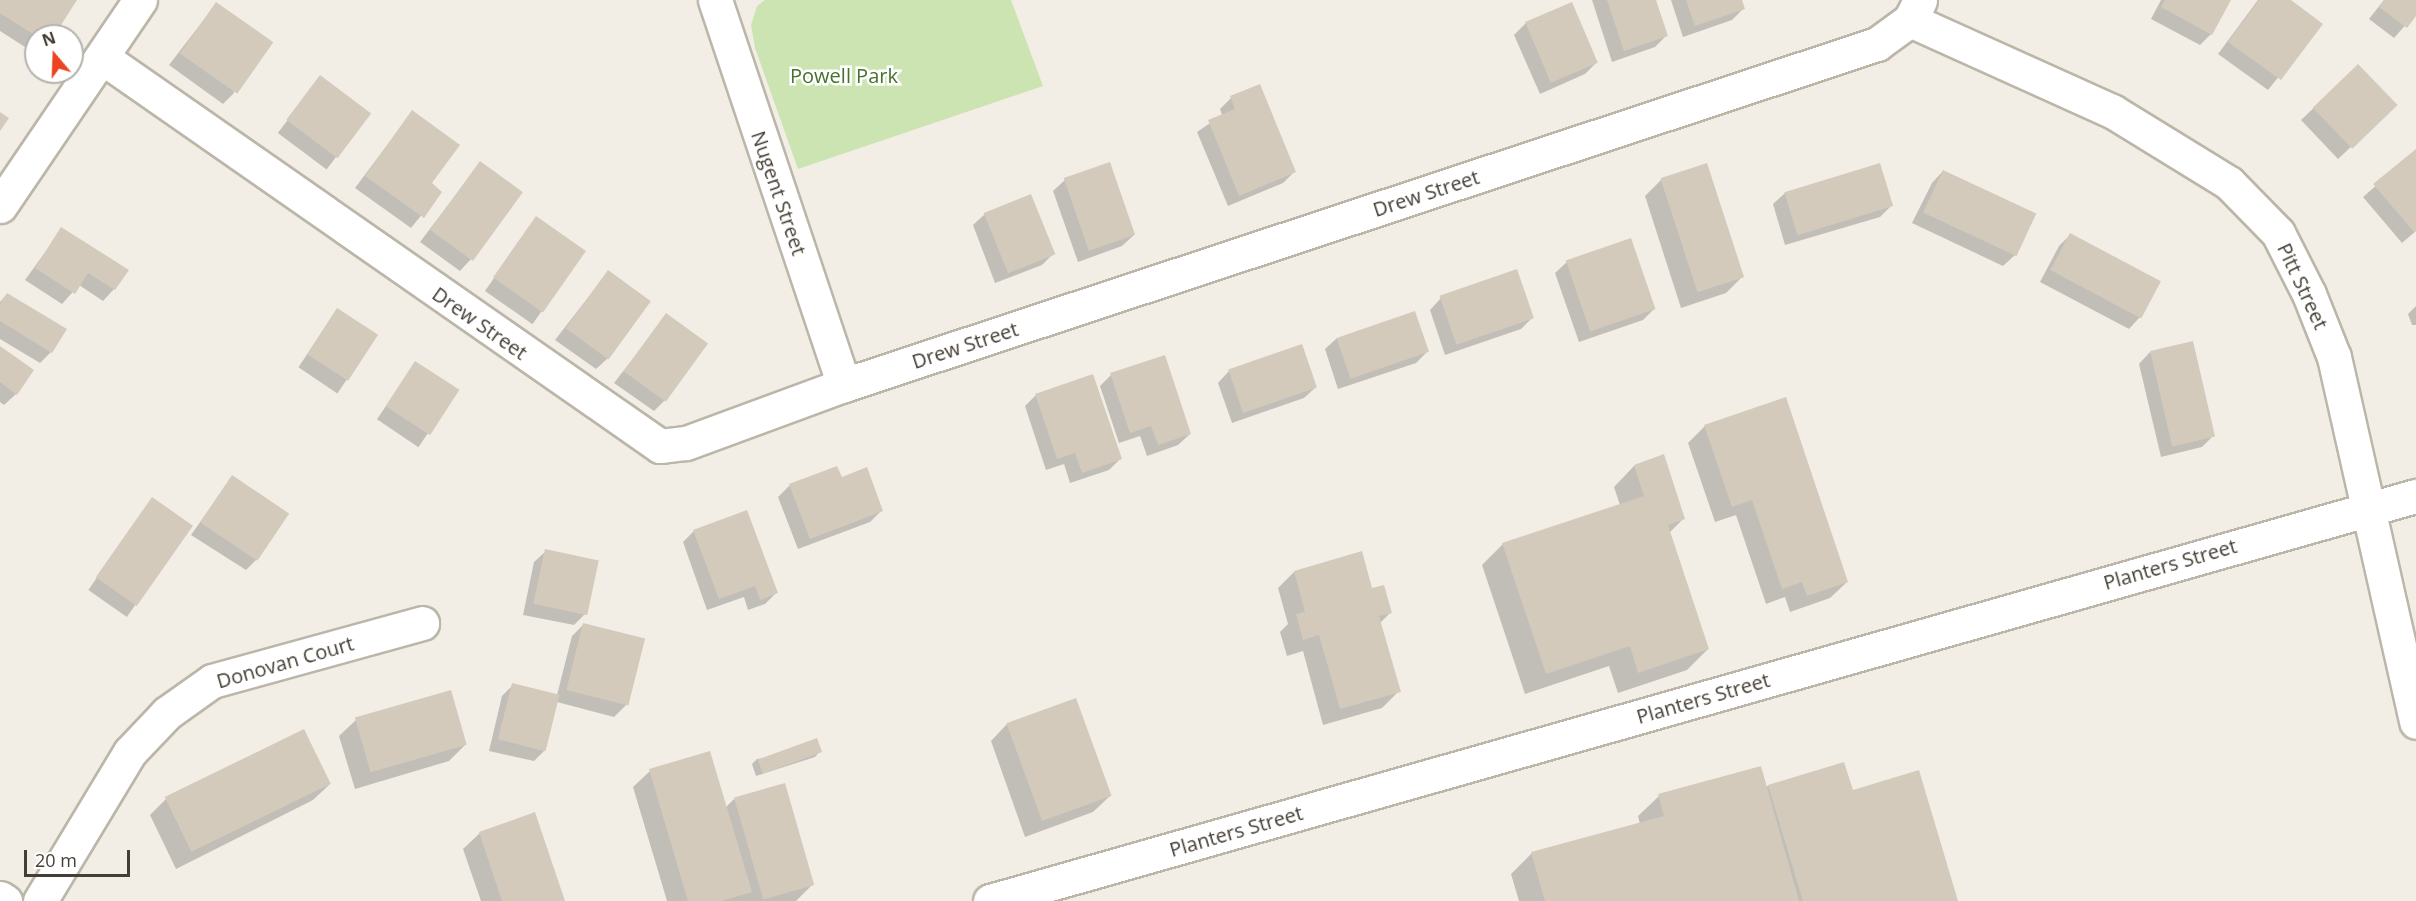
<!DOCTYPE html>
<style>
body{margin:0}
#map{position:relative;width:2416px;height:901px;overflow:hidden;background:#f2eee6;font-family:"Open Sans",sans-serif}
div>[style]{position:absolute}
.green>*{inset:0;background:#cce4b1}
.shadow>*{inset:0;background:#0003;transform-origin:0 0}
.building>*{inset:0;background:#d3cabc;transform-origin:0 0}
.roads{filter:drop-shadow(2px 0 #bcb6a9) drop-shadow(-2px 0 #bcb6a9) drop-shadow(0 2px #bcb6a9) drop-shadow(0 -2px #bcb6a9)}
.minor>*{height:33px;margin:-16.5px;padding:0 16.5px;transform-origin:16.5px;border-radius:16.5px;background:#fff}
.tertiary>*{height:33px;margin:-16.5px;padding:0 16.5px;transform-origin:16.5px;border-radius:16.5px;background:#fff}
span{translate:-50% -50%;white-space:nowrap;text-align:center;line-height:1.15;-webkit-text-stroke:5px #fff;paint-order:stroke}
.park-label{font-size:20px;color:#46722d}
.street-label{font-size:20px;color:#443e35}
.north{position:absolute;left:24px;top:24px;width:60px;height:60px;box-sizing:border-box;background:#fff;border:2px solid #b4b2ae;border-radius:50%;rotate:341deg;font-size:16px;font-weight:700;line-height:24px;text-align:center;color:#443e35}
.north::after{content:'';display:block;margin:auto;width:21px;height:27px;background:#ec4422;clip-path:polygon(50% 0,100% 100%,50% 72%,0 100%)}
.scale{position:absolute;left:24px;top:850px;width:106px;height:27px;box-sizing:border-box;border:3px solid #443e35;border-top:0;padding-left:8px;font-size:18px;line-height:21px;white-space:nowrap;color:#443e35;-webkit-text-stroke:4px #fff;paint-order:stroke}
</style>
<div id="map">
<div class="green">
<i style="clip-path:polygon(765px 0,1011px 0,1043px 86px,798px 169px,755px 48px,751px 25px,757px 6px)"></i>
</div>
<div class="shadow">
<i style="clip-path:polygon(0 0,76px 0,52px 36px,36px 36px,36px 54px,0 31px)"></i>
<i style="clip-path:polygon(1592px 0,1654px 0,1666px 36px,1655px 47px,1612px 62px)"></i>
<i style="clip-path:polygon(1671px 0,1740px 0,1743px 9px,1732px 20px,1683px 37px)"></i>
<i style="clip-path:polygon(2161px 0,2229px 0,2211px 34px,2200px 45px,2151px 19px)"></i>
<i style="clip-path:polygon(2258px 0,2289px 0,2321px 24px,2268px 90px,2218px 54px)"></i>
<i style="clip-path:polygon(2384px 0,2416px 0,2416px 13px,2394px 38px,2369px 19px)"></i>
<i style="clip-path:polygon(216px 4px,234px 93px,223px 104px,169px 65px)"></i>
<i style="clip-path:polygon(1526px 23px,1596px 63px,1585px 74px,1540px 94px,1514px 35px)"></i>
<i style="clip-path:polygon(2358px 66px,2384px 116px,2338px 159px,2301px 120px)"></i>
<i style="left:320px;top:77px;width:61px;height:70px;rotate:37deg"></i>
<i style="clip-path:polygon(1231px 98px,1294px 172px,1283px 183px,1228px 206px,1197px 132px,1222px 115px,1220px 109px)"></i>
<i style="clip-path:polygon(412px 112px,429px 184px,440px 192px,411px 228px,355px 188px)"></i>
<i style="clip-path:polygon(2416px 151px,2416px 231px,2402px 243px,2363px 197px)"></i>
<i style="clip-path:polygon(480px 163px,471px 259px,460px 271px,420px 242px)"></i>
<i style="clip-path:polygon(1943px 171px,2015px 255px,2003px 266px,1912px 223px,1932px 183px)"></i>
<i style="clip-path:polygon(1065px 180px,1134px 235px,1122px 246px,1078px 262px,1053px 191px)"></i>
<i style="clip-path:polygon(1661px 180px,1743px 276px,1726px 293px,1681px 308px,1645px 196px)"></i>
<i style="clip-path:polygon(1785px 193px,1891px 206px,1880px 217px,1785px 245px,1773px 204px)"></i>
<i style="clip-path:polygon(985px 214px,1053px 254px,1042px 265px,995px 283px,973px 225px)"></i>
<i style="left:536px;top:218px;width:58px;height:89px;rotate:35deg"></i>
<i style="clip-path:polygon(62px 229px,114px 289px,103px 301px,79px 285px,62px 304px,25px 280px)"></i>
<i style="clip-path:polygon(2070px 235px,2140px 317px,2129px 329px,2040px 282px,2059px 246px)"></i>
<i style="clip-path:polygon(1567px 262px,1654px 309px,1643px 320px,1579px 342px,1555px 273px)"></i>
<i style="clip-path:polygon(608px 272px,608px 358px,596px 369px,555px 340px)"></i>
<i style="clip-path:polygon(7px 294px,51px 352px,40px 363px,0 339px,0 302px)"></i>
<i style="clip-path:polygon(1441px 298px,1532px 318px,1521px 329px,1445px 355px,1430px 310px)"></i>
<i style="clip-path:polygon(2416px 306px,2416px 325px,2412px 325px,2408px 314px)"></i>
<i style="left:337px;top:310px;width:47px;height:69px;rotate:34deg"></i>
<i style="clip-path:polygon(667px 315px,665px 400px,654px 411px,614px 383px)"></i>
<i style="clip-path:polygon(1337px 338px,1427px 352px,1416px 363px,1338px 389px,1325px 349px)"></i>
<i style="clip-path:polygon(0 347px,16px 394px,4px 405px,0 402px)"></i>
<i style="clip-path:polygon(2150px 352px,2213px 436px,2202px 447px,2161px 457px,2139px 364px)"></i>
<i style="left:415px;top:363px;width:50px;height:68px;rotate:34deg"></i>
<i style="clip-path:polygon(1229px 371px,1316px 387px,1304px 398px,1232px 423px,1218px 383px)"></i>
<i style="clip-path:polygon(1111px 375px,1190px 434px,1178px 445px,1147px 456px,1140px 436px,1119px 443px,1100px 386px)"></i>
<i style="clip-path:polygon(1036px 395px,1120px 459px,1109px 470px,1070px 483px,1064px 464px,1046px 470px,1025px 406px)"></i>
<i style="clip-path:polygon(1705px 426px,1847px 582px,1830px 598px,1790px 612px,1785px 597px,1766px 604px,1736px 515px,1715px 522px,1688px 443px)"></i>
<i style="clip-path:polygon(1663px 456px,1683px 519px,1669px 533px,1708px 649px,1687px 670px,1618px 693px,1609px 666px,1525px 694px,1482px 565px,1503px 544px,1620px 505px,1614px 487px,1634px 466px)"></i>
<i style="clip-path:polygon(836px 468px,841px 479px,882px 510px,870px 522px,798px 549px,778px 497px,789px 486px)"></i>
<i style="clip-path:polygon(232px 477px,257px 559px,246px 570px,191px 535px)"></i>
<i style="left:152px;top:499px;width:47px;height:111px;rotate:35deg"></i>
<i style="clip-path:polygon(694px 531px,776px 593px,765px 604px,748px 610px,744px 597px,707px 610px,683px 542px)"></i>
<i style="clip-path:polygon(546px 551px,585px 614px,574px 625px,523px 615px,534px 562px)"></i>
<i style="clip-path:polygon(1294px 572px,1371px 590px,1391px 612px,1380px 623px,1399px 691px,1382px 708px,1323px 725px,1303px 651px,1287px 656px,1280px 632px,1288px 624px,1278px 588px)"></i>
<i style="clip-path:polygon(584px 624px,626px 705px,614px 717px,557px 702px,545px 750px,534px 761px,489px 751px,502px 696px,513px 685px,557px 695px,572px 636px)"></i>
<i style="clip-path:polygon(356px 720px,466px 744px,449px 761px,355px 789px,339px 736px)"></i>
<i style="clip-path:polygon(1007px 724px,1110px 796px,1093px 812px,1025px 837px,991px 741px)"></i>
<i style="clip-path:polygon(820px 751px,815px 757px,756px 776px,752px 764px,757px 759px)"></i>
<i style="clip-path:polygon(650px 771px,725px 808px,734px 799px,813px 884px,796px 901px,667px 901px,633px 787px)"></i>
<i style="clip-path:polygon(330px 784px,313px 800px,176px 869px,150px 815px,166px 799px)"></i>
<i style="clip-path:polygon(1769px 786px,1852px 792px,1956px 901px,1519px 901px,1511px 874px,1532px 853px,1640px 824px,1638px 816px,1659px 796px)"></i>
<i style="clip-path:polygon(480px 833px,564px 901px,481px 901px,463px 849px)"></i>
</div>
<div class="building">
<i style="clip-path:polygon(0 0,77px 0,54px 36px,36px 36px,0 13px)"></i>
<i style="clip-path:polygon(1607px 0,1656px 0,1668px 36px,1624px 51px)"></i>
<i style="clip-path:polygon(1686px 0,1742px 0,1745px 9px,1695px 26px)"></i>
<i style="clip-path:polygon(2165px 0,2231px 0,2212px 35px,2161px 7px)"></i>
<i style="clip-path:polygon(2259px 0,2291px 0,2323px 24px,2281px 80px,2228px 42px)"></i>
<i style="clip-path:polygon(2385px 0,2416px 0,2416px 16px,2407px 28px,2379px 7px)"></i>
<i style="left:216px;top:2px;width:70px;height:63px;rotate:35deg"></i>
<i style="left:1572px;top:2px;width:66px;height:51px;rotate:67deg"></i>
<i style="left:2358px;top:64px;width:57px;height:63px;rotate:46deg"></i>
<i style="left:320px;top:75px;width:64px;height:56px;rotate:37deg"></i>
<i style="clip-path:polygon(1260px 84px,1296px 172px,1239px 196px,1208px 120px,1235px 109px,1230px 96px)"></i>
<i style="clip-path:polygon(412px 110px,460px 145px,432px 183px,442px 192px,424px 218px,365px 176px)"></i>
<i style="clip-path:polygon(0 112px,9px 118px,0 131px)"></i>
<i style="clip-path:polygon(2416px 149px,2416px 231px,2414px 232px,2373px 184px)"></i>
<i style="left:480px;top:161px;width:53px;height:85px;rotate:36deg"></i>
<i style="left:1110px;top:162px;width:77px;height:49px;rotate:71deg"></i>
<i style="left:1707px;top:163px;width:120px;height:49px;rotate:72deg"></i>
<i style="left:1880px;top:163px;width:45px;height:100px;rotate:73deg"></i>
<i style="left:1943px;top:170px;width:103px;height:47px;rotate:25deg"></i>
<i style="left:1031px;top:194px;width:65px;height:51px;rotate:68deg"></i>
<i style="left:536px;top:216px;width:61px;height:75px;rotate:35deg"></i>
<i style="clip-path:polygon(61px 227px,129px 270px,115px 290px,88px 273px,75px 294px,35px 268px)"></i>
<i style="left:2070px;top:233px;width:103px;height:42px;rotate:28deg"></i>
<i style="left:1631px;top:238px;width:75px;height:69px;rotate:71deg"></i>
<i style="left:1517px;top:269px;width:52px;height:82px;rotate:71deg"></i>
<i style="left:608px;top:270px;width:53px;height:72px;rotate:36deg"></i>
<i style="clip-path:polygon(7px 293px,67px 329px,52px 353px,0 321px,0 304px)"></i>
<i style="left:337px;top:308px;width:49px;height:55px;rotate:33deg"></i>
<i style="left:1415px;top:311px;width:43px;height:83px;rotate:71deg"></i>
<i style="left:666px;top:313px;width:52px;height:72px;rotate:36deg"></i>
<i style="left:2193px;top:341px;width:98px;height:44px;rotate:77deg"></i>
<i style="left:1302px;top:344px;width:46px;height:78px;rotate:71deg"></i>
<i style="clip-path:polygon(0 346px,34px 370px,17px 395px,0 382px)"></i>
<i style="clip-path:polygon(1165px 355px,1191px 434px,1158px 445px,1151px 426px,1130px 433px,1110px 373px)"></i>
<i style="left:415px;top:361px;width:53px;height:54px;rotate:33deg"></i>
<i style="clip-path:polygon(1093px 374px,1122px 459px,1082px 473px,1075px 453px,1057px 459px,1035px 394px)"></i>
<i style="clip-path:polygon(1786px 397px,1848px 582px,1807px 596px,1802px 582px,1782px 589px,1752px 500px,1732px 507px,1704px 425px)"></i>
<i style="clip-path:polygon(1664px 454px,1685px 519px,1668px 525px,1709px 649px,1638px 673px,1630px 646px,1546px 674px,1502px 543px,1644px 496px,1634px 465px)"></i>
<i style="clip-path:polygon(837px 466px,842px 477px,867px 467px,883px 511px,810px 539px,789px 484px)"></i>
<i style="left:232px;top:475px;width:69px;height:57px;rotate:34deg"></i>
<i style="left:152px;top:497px;width:50px;height:98px;rotate:35deg"></i>
<i style="clip-path:polygon(747px 510px,778px 593px,760px 600px,755px 586px,719px 599px,693px 530px)"></i>
<i style="left:545px;top:549px;width:55px;height:56px;rotate:12deg"></i>
<i style="clip-path:polygon(1362px 551px,1372px 588px,1384px 585px,1392px 613px,1379px 616px,1401px 692px,1340px 709px,1319px 635px,1303px 640px,1296px 614px,1305px 612px,1294px 571px)"></i>
<i style="left:583px;top:623px;width:64px;height:69px;rotate:14deg"></i>
<i style="left:512px;top:683px;width:49px;height:58px;rotate:14deg"></i>
<i style="left:451px;top:690px;width:57px;height:100px;rotate:74deg"></i>
<i style="left:1076px;top:698px;width:104px;height:74px;rotate:70deg"></i>
<i style="left:304px;top:729px;width:61px;height:155px;rotate:64deg"></i>
<i style="left:817px;top:738px;width:15px;height:63px;rotate:70deg"></i>
<i style="clip-path:polygon(710px 751px,752px 892px,721px 901px,688px 901px,649px 769px)"></i>
<i style="clip-path:polygon(1844px 762px,1853px 790px,1919px 770px,1958px 901px,1803px 901px,1768px 785px)"></i>
<i style="clip-path:polygon(1761px 766px,1799px 901px,1545px 901px,1531px 852px,1664px 816px,1658px 794px)"></i>
<i style="left:785px;top:783px;width:106px;height:53px;rotate:74deg"></i>
<i style="clip-path:polygon(535px 812px,565px 901px,502px 901px,479px 832px)"></i>
</div>
<div class="roads">
<div class="minor">
<i style="left:715px;top:0;width:406px;rotate:71.5deg"></i>
<i style="left:1910px;top:20px;width:222px;rotate:24.3deg"></i>
<i style="left:2112px;top:111px;width:137px;rotate:31.6deg"></i>
<i style="left:2229px;top:183px;width:70px;rotate:45.6deg"></i>
<i style="left:2278px;top:233px;width:68px;rotate:63.1deg"></i>
<i style="left:2309px;top:294px;width:68px;rotate:68.4deg"></i>
<i style="left:2334px;top:357px;width:374px;rotate:77.3deg"></i>
<i style="left:103px;top:58px;width:679px;rotate:34.86deg"></i>
<i style="left:660px;top:446px;width:26px;rotate:-7deg"></i>
<i style="left:686px;top:443px;width:168px;rotate:-20.2deg"></i>
<i style="left:844px;top:385px;width:1088px;rotate:-18.27deg"></i>
<i style="left:1877px;top:44px;width:41px;rotate:-36deg"></i>
<i style="left:1910px;top:20px;width:22px;rotate:-63deg"></i>
<i style="left:0;top:206px;width:249px;rotate:-55.8deg"></i>
<i style="left:40px;top:901px;width:174px;rotate:-58.9deg"></i>
<i style="left:130px;top:752px;width:54px;rotate:-46.5deg"></i>
<i style="left:167px;top:713px;width:55px;rotate:-35.4deg"></i>
<i style="left:212px;top:681px;width:218px;rotate:-15.4deg"></i>
<i style="left:990px;top:901px;width:1482px;rotate:-15.86deg"></i>
</div>
<div class="tertiary">
<i style="left:0;top:898px;width:6px;rotate:31deg"></i>
</div>
</div>
<div class="park-label">
<span style="left:844px;top:75px">Powell Park</span>
</div>
<div class="street-label">
<span style="left:779px;top:193px;rotate:71deg">Nugent Street</span>
<span style="left:1426px;top:193px;rotate:-18deg">Drew Street</span>
<span style="left:2303px;top:286px;rotate:65deg">Pitt Street</span>
<span style="left:480px;top:323px;rotate:35deg">Drew Street</span>
<span style="left:965px;top:345px;rotate:-18deg">Drew Street</span>
<span style="left:2170px;top:564px;rotate:-16deg">Planters Street</span>
<span style="left:285px;top:662px;rotate:-16deg">Donovan Court</span>
<span style="left:1703px;top:698px;rotate:-16deg">Planters Street</span>
<span style="left:1236px;top:831px;rotate:-16deg">Planters Street</span>
</div>
<div class="north">N</div>
<div class="scale">20 m</div>
</div>
